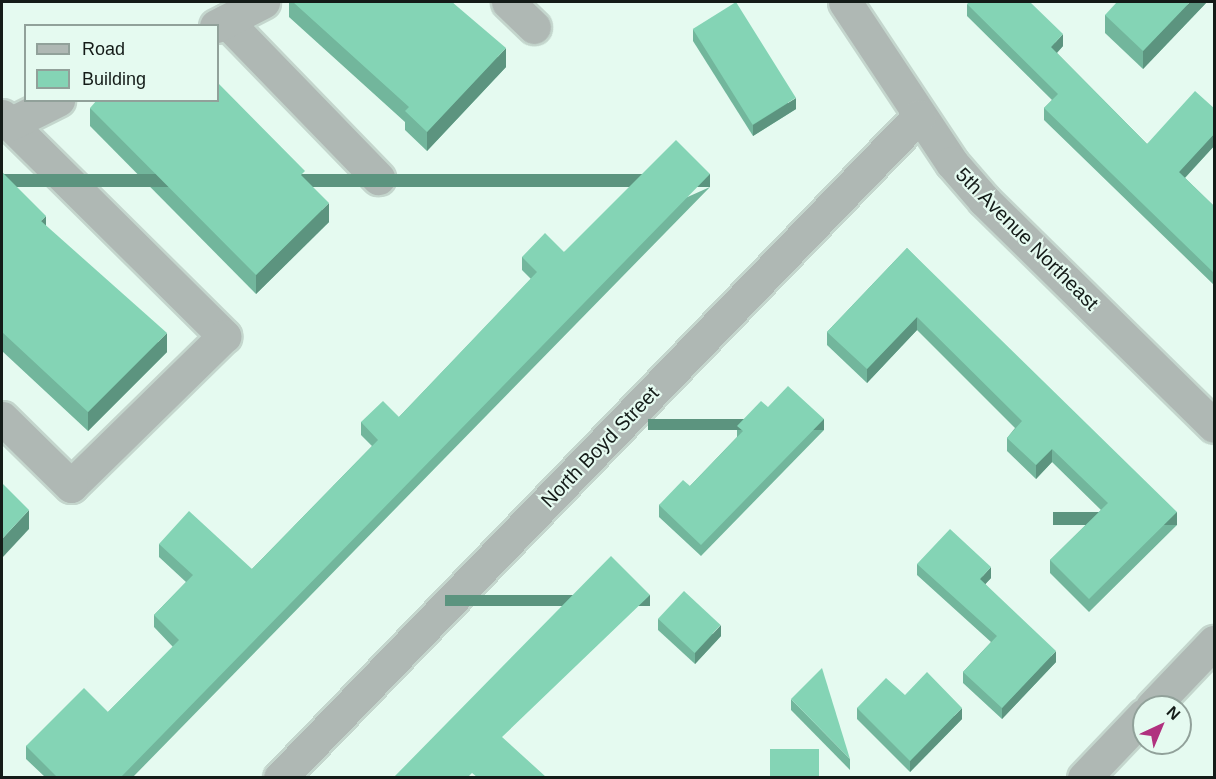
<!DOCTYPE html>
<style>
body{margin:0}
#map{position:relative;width:1216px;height:779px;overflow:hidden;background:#e5faf0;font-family:Arial,sans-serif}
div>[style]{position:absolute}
.roads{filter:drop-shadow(2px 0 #c4d6cd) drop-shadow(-2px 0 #c4d6cd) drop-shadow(0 2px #c4d6cd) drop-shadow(0 -2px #c4d6cd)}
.minor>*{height:33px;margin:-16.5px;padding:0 16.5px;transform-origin:16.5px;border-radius:16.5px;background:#afb8b4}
.wall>*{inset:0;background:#72b69c}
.shaded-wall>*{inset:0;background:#5c947f;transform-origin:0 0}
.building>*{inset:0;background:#84d4b5;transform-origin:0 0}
span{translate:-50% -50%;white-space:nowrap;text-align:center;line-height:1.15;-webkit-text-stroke:4.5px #e5faf0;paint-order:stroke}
.street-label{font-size:20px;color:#141b18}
.frame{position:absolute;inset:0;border:3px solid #141b18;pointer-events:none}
.legend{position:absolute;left:24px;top:24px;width:195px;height:78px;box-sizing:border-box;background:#e5faf0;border:2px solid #91a19a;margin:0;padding:8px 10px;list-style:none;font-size:18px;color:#141b18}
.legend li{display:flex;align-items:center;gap:12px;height:30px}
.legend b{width:30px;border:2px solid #91a19a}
.north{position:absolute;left:1132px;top:695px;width:60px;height:60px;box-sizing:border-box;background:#e5faf0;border:2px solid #91a19a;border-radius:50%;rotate:44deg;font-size:16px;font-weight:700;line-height:24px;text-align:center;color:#141b18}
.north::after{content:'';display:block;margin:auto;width:21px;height:27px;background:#b0317f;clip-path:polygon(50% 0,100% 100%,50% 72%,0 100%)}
</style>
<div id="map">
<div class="roads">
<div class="minor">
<i style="left:508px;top:2px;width:36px;rotate:44deg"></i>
<i style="left:845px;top:2px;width:193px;rotate:56.4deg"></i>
<i style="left:952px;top:163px;width:49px;rotate:49.1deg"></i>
<i style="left:984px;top:200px;width:322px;rotate:44.5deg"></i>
<i style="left:226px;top:21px;width:219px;rotate:45.9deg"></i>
<i style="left:216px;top:26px;width:53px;rotate:-27.1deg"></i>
<i style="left:2px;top:116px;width:313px;rotate:44.7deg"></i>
<i style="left:224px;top:336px;width:214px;rotate:135.6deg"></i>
<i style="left:71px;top:486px;width:97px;rotate:-135.4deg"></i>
<i style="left:10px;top:124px;width:54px;rotate:-26.6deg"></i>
<i style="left:1152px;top:707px;width:90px;rotate:-46.4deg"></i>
<i style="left:280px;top:778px;width:920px;rotate:-46.01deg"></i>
<i style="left:1084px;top:778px;width:87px;rotate:-46.4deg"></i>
</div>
</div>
<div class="wall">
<i style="clip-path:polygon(289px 2px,452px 2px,506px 67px,427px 151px,405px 130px,405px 122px,289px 17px)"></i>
<i style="clip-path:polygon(1207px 2px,1143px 69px,1105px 33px,1105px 15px)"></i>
<i style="clip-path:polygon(967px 4px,1063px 46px,1057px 53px,1147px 144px,1215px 109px,1215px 145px,1185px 178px,1215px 207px,1215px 286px,1044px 120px,1044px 108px,1052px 100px,967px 16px)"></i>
<i style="clip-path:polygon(693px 29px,796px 109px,753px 136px,693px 41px)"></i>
<i style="clip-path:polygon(90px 108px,305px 179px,329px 222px,256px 294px,90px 126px)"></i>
<i style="clip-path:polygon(2px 172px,46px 226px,167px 352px,88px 431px,2px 351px)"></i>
<i style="clip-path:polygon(710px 187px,133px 777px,45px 777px,26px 759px,26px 746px,108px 712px,173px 647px,154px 627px,154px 615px,186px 582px,159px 557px,159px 544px,252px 569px,372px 446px,361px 435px,361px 422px,399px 417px,531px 279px,522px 270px,522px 257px,564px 252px)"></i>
<i style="clip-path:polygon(907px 248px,1177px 525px,1089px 612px,1050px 573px,1050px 560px,1101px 510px,1052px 462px,1036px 479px,1007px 451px,1007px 438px,1015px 428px,917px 330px,867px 383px,827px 345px,827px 332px)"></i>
<i style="clip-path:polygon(768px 407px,824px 430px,701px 556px,659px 517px,659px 505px,690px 486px,737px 437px,737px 426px)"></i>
<i style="clip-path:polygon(917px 564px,991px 578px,985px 584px,1056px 662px,1002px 719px,963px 683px,963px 672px,991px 642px,917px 575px)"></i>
<i style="clip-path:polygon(658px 619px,721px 636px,695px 664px,658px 630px)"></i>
<i style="clip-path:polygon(905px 695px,962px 719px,910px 772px,857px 719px,857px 708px)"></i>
<i style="clip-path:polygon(791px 699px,850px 759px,850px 770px,791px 710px)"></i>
</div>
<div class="shaded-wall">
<i style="clip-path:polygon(1190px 2px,1207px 2px,1143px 69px,1143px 51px)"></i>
<i style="clip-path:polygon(1063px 34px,1063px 46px,1051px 59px,1051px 47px)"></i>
<i style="clip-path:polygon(506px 48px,506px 67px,427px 151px,427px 132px)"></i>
<i style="clip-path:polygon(796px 98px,796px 109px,753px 136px,753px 125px)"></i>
<i style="clip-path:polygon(1215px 133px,1215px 145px,1179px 184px,1179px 172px)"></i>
<i style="left:710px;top:174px;width:13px;height:843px;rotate:90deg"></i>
<i style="clip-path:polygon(329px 203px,329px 222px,256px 294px,256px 275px)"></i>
<i style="clip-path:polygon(46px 216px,46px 235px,41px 221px)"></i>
<i style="clip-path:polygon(917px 317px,917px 330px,867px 383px,867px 369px)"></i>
<i style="clip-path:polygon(167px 333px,167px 352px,88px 431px,88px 412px)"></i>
<i style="left:824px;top:419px;width:11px;height:176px;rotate:90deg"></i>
<i style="clip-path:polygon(1052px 449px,1052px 462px,1036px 479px,1036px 465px)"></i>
<i style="clip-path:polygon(29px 510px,29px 529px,2px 558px,2px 539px)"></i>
<i style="left:1177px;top:512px;width:13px;height:124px;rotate:90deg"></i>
<i style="clip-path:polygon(991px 567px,991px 578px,980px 590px,980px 579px)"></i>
<i style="left:650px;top:595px;width:11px;height:205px;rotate:90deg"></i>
<i style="clip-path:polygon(721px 625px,721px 636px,695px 664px,695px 653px)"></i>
<i style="clip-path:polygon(1056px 651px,1056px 662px,1002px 719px,1002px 708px)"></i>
<i style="clip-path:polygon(962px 708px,962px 719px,910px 772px,910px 761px)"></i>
</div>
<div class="building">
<i style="clip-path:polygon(293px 2px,452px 2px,506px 48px,427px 132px,405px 111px,409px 107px)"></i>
<i style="left:736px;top:2px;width:113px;height:51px;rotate:58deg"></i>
<i style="clip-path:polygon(969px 2px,1030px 2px,1063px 34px,1051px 47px,1147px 144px,1195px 91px,1215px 109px,1215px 133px,1179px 172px,1215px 207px,1215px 274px,1044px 108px,1058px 94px,967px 4px)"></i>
<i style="clip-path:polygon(1117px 2px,1190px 2px,1143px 51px,1105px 15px)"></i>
<i style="clip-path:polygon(218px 83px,305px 171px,301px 175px,329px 203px,256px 275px,90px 108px,97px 100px,218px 100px)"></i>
<i style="clip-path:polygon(676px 140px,710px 174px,121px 777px,57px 777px,26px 746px,84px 688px,108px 712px,179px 640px,154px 615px,193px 575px,159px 544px,189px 511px,252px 569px,378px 440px,361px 422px,383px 401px,399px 417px,537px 272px,522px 257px,545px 233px,564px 252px)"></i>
<i style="clip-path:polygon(2px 172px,46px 216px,41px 221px,167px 333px,88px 412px,2px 332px)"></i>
<i style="clip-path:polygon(907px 248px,1177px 512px,1089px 599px,1050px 560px,1108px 503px,1052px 449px,1036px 465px,1007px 438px,1022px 421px,917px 317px,867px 369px,827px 332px)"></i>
<i style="clip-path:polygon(788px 386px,824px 419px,701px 545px,659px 505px,683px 480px,690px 486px,743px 431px,737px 426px,761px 401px,768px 407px)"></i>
<i style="clip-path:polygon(2px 483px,29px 510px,2px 539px)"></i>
<i style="clip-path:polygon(950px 529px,991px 567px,980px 579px,1056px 651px,1002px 708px,963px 672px,997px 636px,917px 564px)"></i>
<i style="clip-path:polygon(611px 556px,650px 595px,502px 737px,546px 777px,477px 777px,472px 773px,468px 777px,394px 777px)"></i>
<i style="left:684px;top:591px;width:50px;height:38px;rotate:43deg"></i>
<i style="clip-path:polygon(822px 668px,850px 759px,791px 699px)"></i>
<i style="clip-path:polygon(927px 672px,962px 708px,910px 761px,857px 708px,886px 678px,905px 695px)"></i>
<i style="left:770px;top:749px;width:49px;height:28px"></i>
</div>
<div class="street-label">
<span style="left:1027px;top:239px;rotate:45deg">5th Avenue Northeast</span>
<span style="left:600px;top:447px;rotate:-46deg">North Boyd Street</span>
</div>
<div class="frame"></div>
<ul class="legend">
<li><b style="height:8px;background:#afb8b4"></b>Road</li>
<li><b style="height:16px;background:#84d4b5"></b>Building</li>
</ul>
<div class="north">N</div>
</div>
